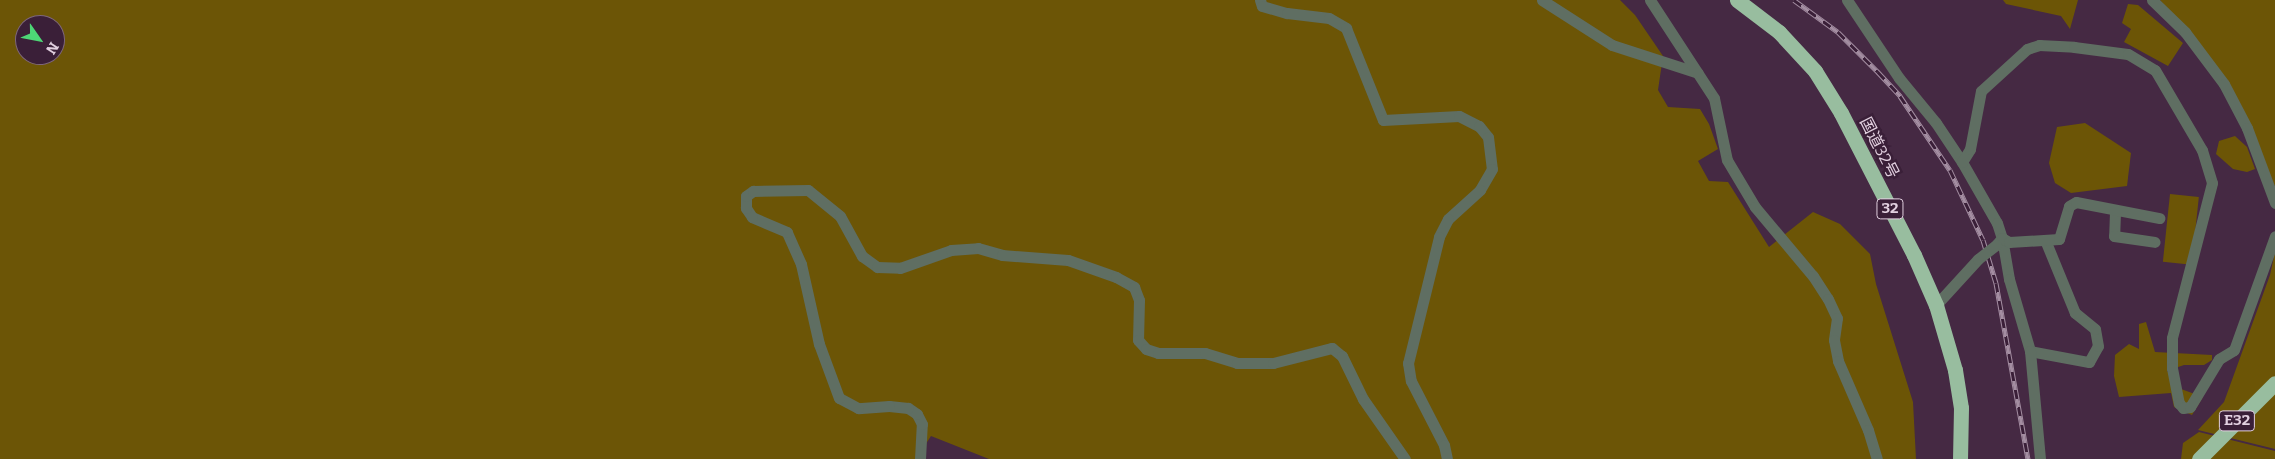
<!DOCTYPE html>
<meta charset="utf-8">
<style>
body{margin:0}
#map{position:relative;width:2275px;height:459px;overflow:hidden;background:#452943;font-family:Bitter,"Noto Sans JP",serif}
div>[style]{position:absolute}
.green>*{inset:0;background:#6c5506;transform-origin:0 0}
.minor>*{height:11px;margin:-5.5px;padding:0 5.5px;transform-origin:5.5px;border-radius:5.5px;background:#5f6e62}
.highway>*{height:15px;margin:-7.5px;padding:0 7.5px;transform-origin:7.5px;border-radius:7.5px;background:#98bd9f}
.rail>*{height:5px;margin-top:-2.5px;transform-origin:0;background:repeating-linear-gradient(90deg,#3a1f38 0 9px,#a48ea2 0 18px);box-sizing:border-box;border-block:1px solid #a48ea2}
.minor-bridge>*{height:11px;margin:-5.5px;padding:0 5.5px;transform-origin:5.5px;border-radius:5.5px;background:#5f6e62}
span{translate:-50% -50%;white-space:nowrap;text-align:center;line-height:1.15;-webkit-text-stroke:5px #3a1f38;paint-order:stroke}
.shield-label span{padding:1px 4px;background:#3a1f38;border:1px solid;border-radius:4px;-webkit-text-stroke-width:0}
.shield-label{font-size:15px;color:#e2d0e0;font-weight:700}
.street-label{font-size:16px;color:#e2d0e0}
.north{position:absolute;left:15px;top:15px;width:50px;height:50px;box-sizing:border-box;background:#3a1f38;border:1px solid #7d667b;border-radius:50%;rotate:123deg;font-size:14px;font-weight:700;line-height:20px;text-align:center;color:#e2d0e0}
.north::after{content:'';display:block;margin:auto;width:18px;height:22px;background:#4dd676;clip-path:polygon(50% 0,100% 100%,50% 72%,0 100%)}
</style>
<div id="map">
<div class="green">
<i style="clip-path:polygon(evenodd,0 0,1620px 0,1635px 15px,1663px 56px,1658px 90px,1668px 107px,1700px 109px,1709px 124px,1718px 149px,1698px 161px,1709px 181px,1728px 182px,1769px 247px,1813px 212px,1840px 224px,1870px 254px,1876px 284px,1913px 402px,1916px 459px,989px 459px,931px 436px,916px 459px,0 459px,0 0,25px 25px,55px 25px,55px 55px,25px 55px,25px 25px)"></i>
<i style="clip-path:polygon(2003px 0,2078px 0,2070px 29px,2061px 16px,2006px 4px)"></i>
<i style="clip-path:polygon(2160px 0,2275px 0,2275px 187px,2243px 110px)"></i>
<i style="clip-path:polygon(2128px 4px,2138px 5px,2183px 43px,2168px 66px,2124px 42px,2131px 29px,2122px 23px)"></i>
<i style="clip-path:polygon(2085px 123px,2131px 153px,2127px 186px,2071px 193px,2055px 183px,2049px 163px,2057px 127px)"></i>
<i style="clip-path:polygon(2235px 136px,2247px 147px,2255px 169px,2247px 172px,2233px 169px,2216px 154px,2219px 141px)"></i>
<i style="left:2170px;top:194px;width:29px;height:68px;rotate:6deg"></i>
<i style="clip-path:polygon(2275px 252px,2275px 449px,2198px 430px,2224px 402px,2270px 275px)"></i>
<i style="clip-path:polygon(2146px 322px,2155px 352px,2212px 355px,2212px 360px,2204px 365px,2184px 365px,2167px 371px,2181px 389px,2203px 397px,2192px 415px,2174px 407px,2171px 393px,2119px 397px,2114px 376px,2115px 355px,2129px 344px,2139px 349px,2139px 324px)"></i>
<i style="clip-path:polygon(2199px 432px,2275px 451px,2275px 459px,2181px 459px,2183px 443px)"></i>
</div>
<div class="minor">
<i style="left:1260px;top:0;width:6px;rotate:72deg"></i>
<i style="left:1262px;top:6px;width:26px;rotate:16deg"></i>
<i style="left:1287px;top:13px;width:42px;rotate:6.8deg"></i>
<i style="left:1329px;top:18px;width:20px;rotate:30deg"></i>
<i style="left:1346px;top:28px;width:99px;rotate:68.1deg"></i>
<i style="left:1383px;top:120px;width:76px;rotate:-3deg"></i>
<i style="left:1459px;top:116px;width:22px;rotate:27deg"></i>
<i style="left:1479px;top:126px;width:14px;rotate:51deg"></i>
<i style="left:1488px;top:137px;width:32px;rotate:83deg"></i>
<i style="left:1492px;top:169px;width:24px;rotate:120deg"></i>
<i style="left:1480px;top:190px;width:43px;rotate:137.8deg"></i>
<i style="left:1448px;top:219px;width:20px;rotate:117deg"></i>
<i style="left:1439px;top:237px;width:130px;rotate:103.8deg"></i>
<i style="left:1408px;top:363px;width:18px;rotate:81deg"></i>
<i style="left:1411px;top:381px;width:72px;rotate:62.7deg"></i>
<i style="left:1444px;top:445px;width:14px;rotate:78deg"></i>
<i style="left:1542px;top:0;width:83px;rotate:32.7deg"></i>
<i style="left:1612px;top:45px;width:90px;rotate:18deg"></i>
<i style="left:1650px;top:0;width:117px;rotate:56.9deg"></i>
<i style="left:1714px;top:98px;width:63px;rotate:78.2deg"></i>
<i style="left:1727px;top:160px;width:55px;rotate:59.2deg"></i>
<i style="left:1755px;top:207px;width:90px;rotate:50deg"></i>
<i style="left:1813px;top:276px;width:27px;rotate:57deg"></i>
<i style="left:1828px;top:299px;width:21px;rotate:65deg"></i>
<i style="left:1837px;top:318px;width:22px;rotate:98deg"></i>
<i style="left:1834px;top:340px;width:21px;rotate:79deg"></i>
<i style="left:1838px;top:361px;width:75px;rotate:66.5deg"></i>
<i style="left:1868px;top:430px;width:30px;rotate:73deg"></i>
<i style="left:1847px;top:0;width:94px;rotate:56.3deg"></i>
<i style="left:1899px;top:78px;width:58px;rotate:50.6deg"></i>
<i style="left:1936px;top:123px;width:47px;rotate:56.3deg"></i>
<i style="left:1962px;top:162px;width:70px;rotate:60.2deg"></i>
<i style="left:1997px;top:223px;width:16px;rotate:72deg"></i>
<i style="left:2002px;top:238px;width:8px;rotate:130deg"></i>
<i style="left:2152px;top:0;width:46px;rotate:44.1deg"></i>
<i style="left:2185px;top:32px;width:65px;rotate:53.1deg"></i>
<i style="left:2224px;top:84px;width:50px;rotate:62.4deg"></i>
<i style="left:2247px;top:128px;width:80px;rotate:69.5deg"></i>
<i style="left:1962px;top:162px;width:15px;rotate:-58deg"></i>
<i style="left:1970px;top:149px;width:59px;rotate:-79.3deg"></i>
<i style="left:1981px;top:91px;width:62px;rotate:-42.4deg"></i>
<i style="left:2027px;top:49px;width:13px;rotate:-18deg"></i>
<i style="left:2039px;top:45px;width:35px;rotate:3deg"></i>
<i style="left:2074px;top:47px;width:54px;rotate:7.4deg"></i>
<i style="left:2128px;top:54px;width:31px;rotate:31deg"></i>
<i style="left:2155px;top:70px;width:93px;rotate:59.6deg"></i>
<i style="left:2202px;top:150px;width:34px;rotate:73deg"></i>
<i style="left:2212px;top:183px;width:160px;rotate:104.5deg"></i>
<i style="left:2172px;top:338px;width:30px;rotate:90deg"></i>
<i style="left:2172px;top:368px;width:36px;rotate:79deg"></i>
<i style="left:2179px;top:403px;width:6px;rotate:51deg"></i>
<i style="left:2183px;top:408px;width:7px;rotate:-8deg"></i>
<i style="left:2190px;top:407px;width:56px;rotate:-58.9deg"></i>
<i style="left:2219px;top:359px;width:17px;rotate:-31deg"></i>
<i style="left:2234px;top:350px;width:121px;rotate:-70.2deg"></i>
<i style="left:2115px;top:212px;width:24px;rotate:92deg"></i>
<i style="left:2114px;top:236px;width:41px;rotate:8.3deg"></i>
<i style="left:2002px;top:238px;width:42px;rotate:80.3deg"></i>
<i style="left:2009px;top:279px;width:75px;rotate:73.7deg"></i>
<i style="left:2030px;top:351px;width:60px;rotate:10.6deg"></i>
<i style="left:2089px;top:362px;width:18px;rotate:-61deg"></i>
<i style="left:2098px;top:346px;width:17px;rotate:-100deg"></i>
<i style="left:2095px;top:329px;width:26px;rotate:-141deg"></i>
<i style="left:2075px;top:313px;width:79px;rotate:-112.3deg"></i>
<i style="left:2002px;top:238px;width:8px;rotate:30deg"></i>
<i style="left:2009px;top:242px;width:50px;rotate:-3.4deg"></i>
<i style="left:2059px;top:239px;width:34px;rotate:-73deg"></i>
<i style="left:2069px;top:206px;width:8px;rotate:-30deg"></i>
<i style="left:2076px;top:202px;width:85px;rotate:10.9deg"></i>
<i style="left:1936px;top:305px;width:62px;rotate:-47.6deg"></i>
<i style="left:2030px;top:351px;width:108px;rotate:84.7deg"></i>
<i style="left:920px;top:459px;width:35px;rotate:-87deg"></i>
<i style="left:922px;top:424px;width:11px;rotate:-117deg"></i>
<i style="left:917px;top:414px;width:11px;rotate:-146deg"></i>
<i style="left:908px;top:408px;width:19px;rotate:-174deg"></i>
<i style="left:889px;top:406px;width:31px;rotate:176deg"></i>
<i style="left:858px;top:408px;width:21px;rotate:-152deg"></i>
<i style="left:839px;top:398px;width:58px;rotate:-110.3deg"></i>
<i style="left:819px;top:344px;width:82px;rotate:-102.7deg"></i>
<i style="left:801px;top:264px;width:35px;rotate:-114deg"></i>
<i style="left:787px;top:232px;width:38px;rotate:-157deg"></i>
<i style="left:752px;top:217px;width:11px;rotate:-124deg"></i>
<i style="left:746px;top:208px;width:12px;rotate:-90deg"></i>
<i style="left:746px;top:196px;width:9px;rotate:-36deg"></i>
<i style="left:753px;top:191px;width:55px;rotate:-1deg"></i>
<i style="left:808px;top:190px;width:41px;rotate:39.1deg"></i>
<i style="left:840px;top:216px;width:46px;rotate:61.2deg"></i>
<i style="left:862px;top:256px;width:19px;rotate:36deg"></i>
<i style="left:877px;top:267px;width:23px;rotate:2deg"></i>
<i style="left:900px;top:268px;width:54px;rotate:-19.4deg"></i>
<i style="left:951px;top:250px;width:27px;rotate:-4deg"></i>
<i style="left:978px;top:248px;width:25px;rotate:16deg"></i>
<i style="left:1002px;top:255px;width:66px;rotate:4.3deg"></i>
<i style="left:1068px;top:260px;width:51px;rotate:19.5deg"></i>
<i style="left:1116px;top:277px;width:21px;rotate:29deg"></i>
<i style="left:1134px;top:287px;width:14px;rotate:69deg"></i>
<i style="left:1139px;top:300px;width:40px;rotate:91.4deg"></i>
<i style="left:1138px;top:340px;width:12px;rotate:48deg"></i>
<i style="left:1146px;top:349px;width:13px;rotate:18deg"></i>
<i style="left:1158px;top:353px;width:47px"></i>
<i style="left:1205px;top:353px;width:34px;rotate:17deg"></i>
<i style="left:1237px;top:363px;width:36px"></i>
<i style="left:1273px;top:363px;width:61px;rotate:-14.3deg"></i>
<i style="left:1332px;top:348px;width:13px;rotate:39deg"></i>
<i style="left:1342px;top:356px;width:48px;rotate:64deg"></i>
<i style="left:1363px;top:399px;width:73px;rotate:55deg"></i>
</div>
<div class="highway">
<i style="left:1737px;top:0;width:53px;rotate:37.3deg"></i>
<i style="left:1779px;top:32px;width:53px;rotate:47.3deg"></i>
<i style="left:1815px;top:71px;width:49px;rotate:58.2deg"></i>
<i style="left:1841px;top:113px;width:160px;rotate:62.8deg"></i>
<i style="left:1914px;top:255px;width:55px;rotate:66.3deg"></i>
<i style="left:1936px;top:305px;width:68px;rotate:73.7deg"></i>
<i style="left:1955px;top:370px;width:38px;rotate:81deg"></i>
<i style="left:1961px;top:408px;width:51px;rotate:91.1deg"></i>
<i style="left:2199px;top:459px;width:107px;rotate:-45deg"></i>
</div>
<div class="rail">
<i style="left:1794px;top:0;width:54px;rotate:36deg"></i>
<i style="left:1838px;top:32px;width:57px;rotate:45deg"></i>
<i style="left:1878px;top:72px;width:33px;rotate:47deg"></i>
<i style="left:1900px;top:96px;width:89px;rotate:56deg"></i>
<i style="left:1950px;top:170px;width:77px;rotate:64.8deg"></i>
<i style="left:1983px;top:240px;width:45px;rotate:73.2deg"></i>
<i style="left:1996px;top:283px;width:179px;rotate:79.7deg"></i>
</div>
<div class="minor-bridge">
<i style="left:1978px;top:259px;width:23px;rotate:-38deg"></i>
</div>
<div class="shield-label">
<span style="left:1890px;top:209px">32</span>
<span style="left:2237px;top:421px">E32</span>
</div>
<div class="street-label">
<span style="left:1879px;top:148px;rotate:63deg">国道32号</span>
</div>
<div class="north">N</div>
</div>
